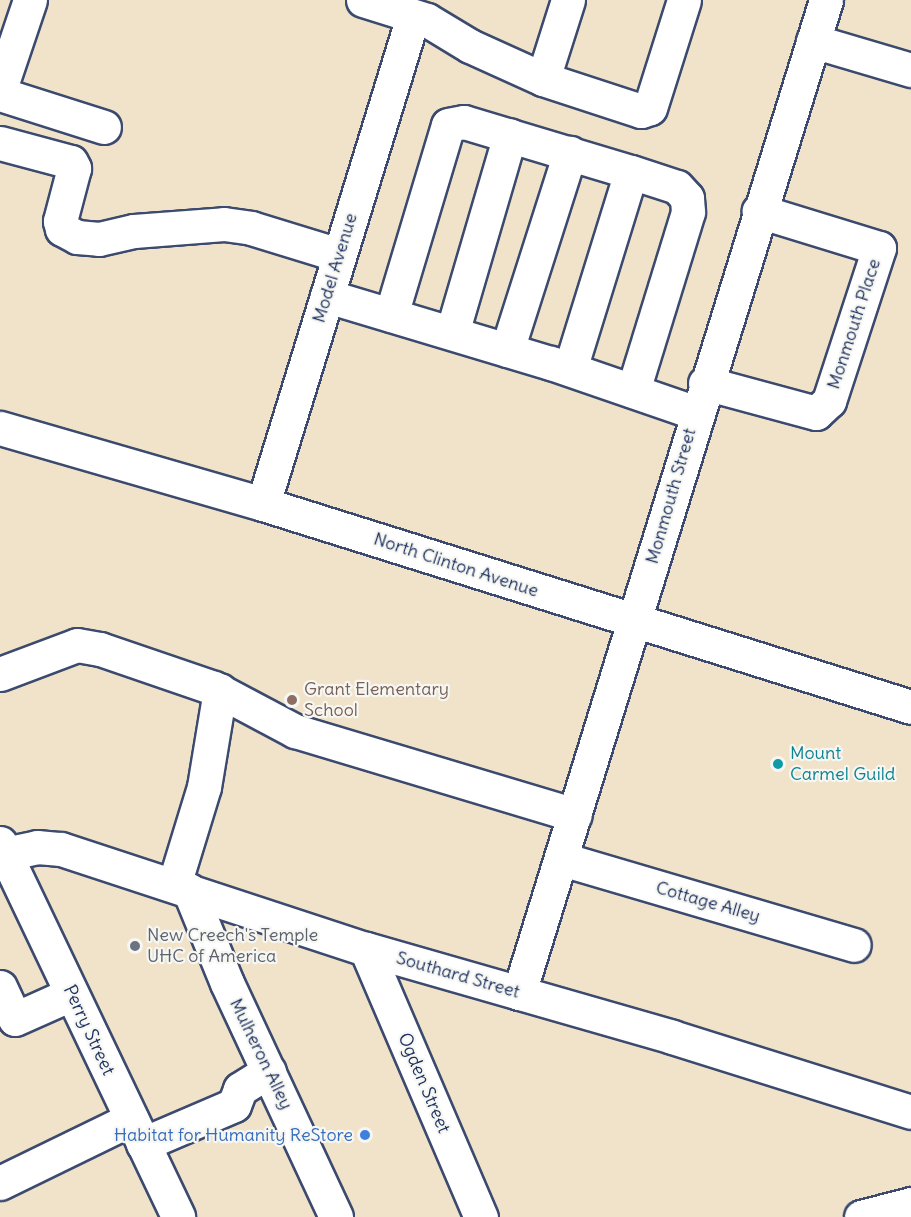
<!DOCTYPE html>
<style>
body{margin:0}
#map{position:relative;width:911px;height:1217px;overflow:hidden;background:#f0e3c9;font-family:Delius,sans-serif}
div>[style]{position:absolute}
.roads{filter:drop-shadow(2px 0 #3b4a6e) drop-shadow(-2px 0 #3b4a6e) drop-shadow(0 2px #3b4a6e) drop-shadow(0 -2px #3b4a6e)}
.minor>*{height:33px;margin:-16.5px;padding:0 16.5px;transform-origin:16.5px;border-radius:16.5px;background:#fff}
.dots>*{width:16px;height:16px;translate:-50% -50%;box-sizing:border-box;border:3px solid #f6f6f2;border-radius:50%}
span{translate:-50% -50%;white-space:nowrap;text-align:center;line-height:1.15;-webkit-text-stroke:4.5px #f6f6f2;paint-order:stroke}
.street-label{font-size:18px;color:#1b2f5e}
.education-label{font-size:18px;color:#785e54}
.left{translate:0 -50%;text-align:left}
.culture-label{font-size:18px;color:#0d838f}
.worship-label{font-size:18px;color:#5b616d}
.shop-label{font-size:18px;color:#366cbe}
.right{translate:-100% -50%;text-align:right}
</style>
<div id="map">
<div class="roads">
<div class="minor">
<i style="left:363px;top:0;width:67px;rotate:17.4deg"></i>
<i style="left:427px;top:20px;width:50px;rotate:31.2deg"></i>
<i style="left:470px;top:46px;width:80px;rotate:24.3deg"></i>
<i style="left:568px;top:0;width:83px;rotate:107.6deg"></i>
<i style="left:543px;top:79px;width:103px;rotate:18.1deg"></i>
<i style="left:641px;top:111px;width:9px;rotate:-18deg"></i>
<i style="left:650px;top:108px;width:113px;rotate:-72.5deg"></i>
<i style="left:813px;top:41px;width:102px;rotate:16.5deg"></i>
<i style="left:0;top:89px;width:94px;rotate:-71.4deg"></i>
<i style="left:0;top:94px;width:109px;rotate:17.6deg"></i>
<i style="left:0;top:143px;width:73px;rotate:15deg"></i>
<i style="left:71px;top:162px;width:7px;rotate:63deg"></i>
<i style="left:74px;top:168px;width:55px;rotate:104.8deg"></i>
<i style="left:60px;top:221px;width:8px;rotate:76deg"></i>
<i style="left:62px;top:229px;width:17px;rotate:28deg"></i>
<i style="left:77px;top:237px;width:22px;rotate:5deg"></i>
<i style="left:99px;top:239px;width:36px;rotate:-13deg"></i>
<i style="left:134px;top:231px;width:90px;rotate:-4.4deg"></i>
<i style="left:224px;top:224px;width:27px;rotate:8deg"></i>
<i style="left:251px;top:228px;width:92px;rotate:17.1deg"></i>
<i style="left:327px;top:296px;width:234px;rotate:16.7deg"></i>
<i style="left:551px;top:363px;width:153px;rotate:19deg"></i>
<i style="left:391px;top:315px;width:198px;rotate:-73.3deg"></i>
<i style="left:448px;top:125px;width:16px;rotate:-11deg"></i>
<i style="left:464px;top:122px;width:174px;rotate:16.7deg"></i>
<i style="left:631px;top:172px;width:48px;rotate:18.1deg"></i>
<i style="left:677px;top:187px;width:15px;rotate:48deg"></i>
<i style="left:687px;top:198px;width:14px;rotate:86deg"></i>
<i style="left:688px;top:212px;width:187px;rotate:107.1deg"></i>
<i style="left:452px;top:333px;width:206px;rotate:-73.7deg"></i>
<i style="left:507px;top:350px;width:207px;rotate:-72.3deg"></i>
<i style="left:570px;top:369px;width:206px;rotate:-72.8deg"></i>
<i style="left:705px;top:383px;width:115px;rotate:15.1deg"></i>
<i style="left:816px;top:413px;width:18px;rotate:-43deg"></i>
<i style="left:829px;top:401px;width:161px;rotate:-71.9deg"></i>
<i style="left:879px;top:248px;width:126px;rotate:-162.9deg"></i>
<i style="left:0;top:428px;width:274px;rotate:16.1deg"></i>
<i style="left:263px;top:504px;width:679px;rotate:17.39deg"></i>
<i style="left:263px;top:504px;width:494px;rotate:-72.9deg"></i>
<i style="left:0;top:674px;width:82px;rotate:-20.6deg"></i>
<i style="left:77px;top:645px;width:23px;rotate:10deg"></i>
<i style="left:100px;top:649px;width:120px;rotate:18.9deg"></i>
<i style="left:214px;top:688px;width:92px;rotate:28deg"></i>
<i style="left:295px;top:731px;width:292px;rotate:16.7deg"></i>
<i style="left:0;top:843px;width:414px;rotate:64.5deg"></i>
<i style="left:5px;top:854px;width:33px;rotate:-12deg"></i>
<i style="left:37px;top:847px;width:24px;rotate:5deg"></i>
<i style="left:61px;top:849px;width:321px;rotate:18.2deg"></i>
<i style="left:366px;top:949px;width:318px;rotate:16deg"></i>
<i style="left:672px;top:1037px;width:250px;rotate:17.4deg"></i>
<i style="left:562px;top:859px;width:304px;rotate:16.4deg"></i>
<i style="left:174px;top:885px;width:102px;rotate:-73deg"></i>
<i style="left:204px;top:787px;width:98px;rotate:-80.6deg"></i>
<i style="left:189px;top:890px;width:100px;rotate:67.8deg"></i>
<i style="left:227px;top:983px;width:258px;rotate:65deg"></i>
<i style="left:366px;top:949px;width:292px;rotate:66.8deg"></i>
<i style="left:0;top:987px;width:35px;rotate:65deg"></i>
<i style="left:15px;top:1019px;width:61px;rotate:-24.1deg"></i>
<i style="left:519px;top:993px;width:1039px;rotate:-72.82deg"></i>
<i style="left:143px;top:1144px;width:99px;rotate:-23.2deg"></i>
<i style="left:234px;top:1105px;width:17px;rotate:-69deg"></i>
<i style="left:240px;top:1089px;width:34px;rotate:-32deg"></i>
<i style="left:0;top:1183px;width:146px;rotate:-26deg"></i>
<i style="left:861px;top:1217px;width:52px;rotate:-14.6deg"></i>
</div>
</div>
<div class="dots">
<i style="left:292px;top:700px;background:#8d6e63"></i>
<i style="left:778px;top:764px;background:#0f9aa8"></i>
<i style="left:135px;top:946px;background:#6b7280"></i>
<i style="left:365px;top:1135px;background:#3f7fe0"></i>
</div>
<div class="street-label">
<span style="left:335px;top:268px;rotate:-73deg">Model Avenue</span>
<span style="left:854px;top:324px;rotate:-72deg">Monmouth Place</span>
<span style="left:671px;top:496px;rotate:-74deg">Monmouth Street</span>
<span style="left:456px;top:565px;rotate:18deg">North Clinton Avenue</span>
<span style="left:708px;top:902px;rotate:16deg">Cottage Alley</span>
<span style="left:458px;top:975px;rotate:16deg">Southard Street</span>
<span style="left:89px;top:1030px;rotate:65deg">Perry Street</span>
<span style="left:261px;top:1054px;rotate:64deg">Mulheron Alley</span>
<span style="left:424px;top:1083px;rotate:67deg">Ogden Street</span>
</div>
<div class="education-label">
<span class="left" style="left:304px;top:700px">Grant Elementary<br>School</span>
</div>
<div class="culture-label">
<span class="left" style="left:790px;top:764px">Mount<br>Carmel Guild</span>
</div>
<div class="worship-label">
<span class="left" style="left:147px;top:946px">New Creech's Temple<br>UHC of America</span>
</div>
<div class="shop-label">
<span class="right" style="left:353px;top:1135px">Habitat for Humanity ReStore</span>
</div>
</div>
